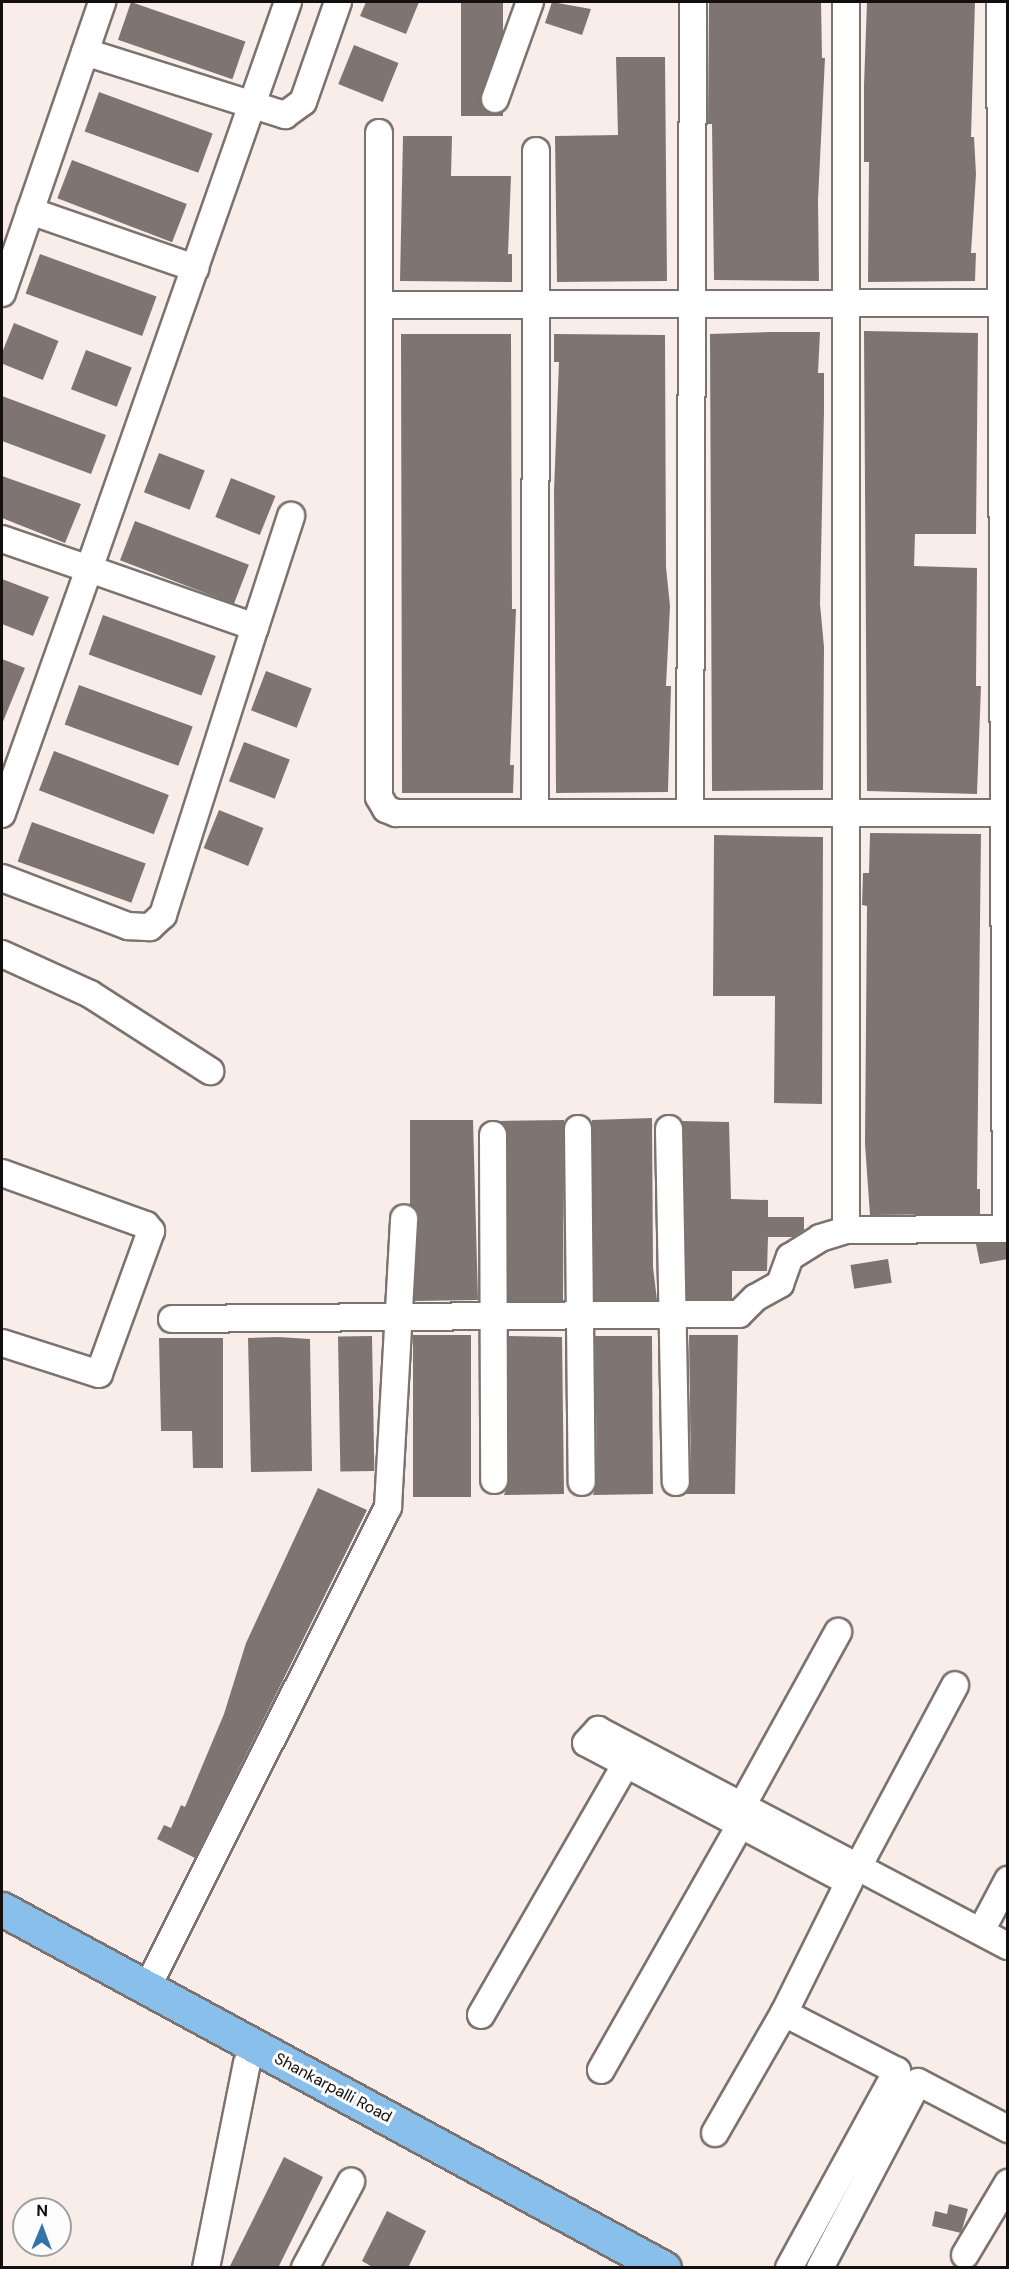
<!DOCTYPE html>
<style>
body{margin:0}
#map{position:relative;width:1009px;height:2269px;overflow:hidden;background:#f9edea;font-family:"DM Sans",sans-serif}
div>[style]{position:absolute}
.building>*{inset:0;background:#7e7572;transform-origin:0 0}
.roads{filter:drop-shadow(2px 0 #7c726f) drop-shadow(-2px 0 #7c726f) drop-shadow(0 2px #7c726f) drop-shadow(0 -2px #7c726f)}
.minor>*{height:26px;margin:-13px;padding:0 13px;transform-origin:13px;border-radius:13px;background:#fff}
.major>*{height:33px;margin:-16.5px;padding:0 16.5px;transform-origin:16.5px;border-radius:16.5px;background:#89bfeb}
span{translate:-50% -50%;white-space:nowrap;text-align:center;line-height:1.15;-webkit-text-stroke:6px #fdfdfd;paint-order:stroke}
.street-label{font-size:16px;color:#120f0e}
.frame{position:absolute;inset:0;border:3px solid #120f0e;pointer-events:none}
.north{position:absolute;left:12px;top:2197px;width:60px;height:60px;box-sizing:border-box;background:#fdfdfd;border:2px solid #9f9e9d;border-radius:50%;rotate:1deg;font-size:16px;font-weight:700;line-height:24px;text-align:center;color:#120f0e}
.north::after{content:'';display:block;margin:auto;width:21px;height:27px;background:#3274aa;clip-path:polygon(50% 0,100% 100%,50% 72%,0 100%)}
</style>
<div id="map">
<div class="building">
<i style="left:131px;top:2px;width:121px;height:40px;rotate:19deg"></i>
<i style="clip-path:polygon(366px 2px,419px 2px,406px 34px,360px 16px)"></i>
<i style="left:461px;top:2px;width:42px;height:114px"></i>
<i style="clip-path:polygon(552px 2px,591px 9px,582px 35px,545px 23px)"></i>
<i style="clip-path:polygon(709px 2px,821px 2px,822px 58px,825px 58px,818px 200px,819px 281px,714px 280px,712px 124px,708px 124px)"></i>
<i style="clip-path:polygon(867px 2px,975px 2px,971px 137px,974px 137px,976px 174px,971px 253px,976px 253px,975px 281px,868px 282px,869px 162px,864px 162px,864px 85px)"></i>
<i style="left:354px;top:45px;width:48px;height:42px;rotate:22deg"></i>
<i style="clip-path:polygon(616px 57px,665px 57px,667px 281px,557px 282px,555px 136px,618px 135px)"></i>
<i style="left:99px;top:92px;width:121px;height:42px;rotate:20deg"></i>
<i style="clip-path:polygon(403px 136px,452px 136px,451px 176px,511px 176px,508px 254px,512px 254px,512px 282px,400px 281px)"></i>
<i style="left:72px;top:160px;width:123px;height:41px;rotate:21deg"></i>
<i style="left:40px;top:254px;width:124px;height:42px;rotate:20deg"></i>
<i style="left:14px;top:323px;width:48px;height:42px;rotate:22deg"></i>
<i style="clip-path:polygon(864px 331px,978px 333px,976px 534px,915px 534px,914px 566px,977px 568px,976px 686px,981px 686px,977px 794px,867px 791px)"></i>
<i style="clip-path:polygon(771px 332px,820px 332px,818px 373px,824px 373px,824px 411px,820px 604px,824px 647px,823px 790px,712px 791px,710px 334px)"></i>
<i style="clip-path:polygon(401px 334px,511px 334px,512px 609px,516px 609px,510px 765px,514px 765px,513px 793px,402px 793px)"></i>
<i style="clip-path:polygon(554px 334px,665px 335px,666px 567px,670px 606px,666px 686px,671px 686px,668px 792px,556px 793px,554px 491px,559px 362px,554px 362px)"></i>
<i style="left:86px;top:350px;width:49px;height:42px;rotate:21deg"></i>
<i style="clip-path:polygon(2px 396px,106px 435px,91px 474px,2px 441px)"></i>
<i style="left:159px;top:453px;width:49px;height:42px;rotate:21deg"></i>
<i style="clip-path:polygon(2px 476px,81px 504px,65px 543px,2px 518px)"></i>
<i style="left:231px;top:478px;width:48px;height:42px;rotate:22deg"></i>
<i style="left:135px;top:521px;width:122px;height:42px;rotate:21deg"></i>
<i style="clip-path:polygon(2px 579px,49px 597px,33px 636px,2px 624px)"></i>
<i style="left:103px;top:615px;width:120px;height:42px;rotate:20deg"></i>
<i style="clip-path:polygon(2px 659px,25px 668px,2px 724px)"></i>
<i style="left:266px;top:671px;width:49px;height:42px;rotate:21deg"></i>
<i style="left:79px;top:685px;width:121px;height:42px;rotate:20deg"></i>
<i style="left:244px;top:742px;width:49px;height:42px;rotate:21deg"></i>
<i style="left:54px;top:751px;width:123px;height:42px;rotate:21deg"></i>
<i style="left:219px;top:810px;width:48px;height:41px;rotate:22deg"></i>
<i style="left:32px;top:822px;width:121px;height:42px;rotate:20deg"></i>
<i style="clip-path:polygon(870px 833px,981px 834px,977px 1189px,980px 1189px,980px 1214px,870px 1215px,865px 1144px,867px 906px,862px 905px,863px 873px,869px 873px)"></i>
<i style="clip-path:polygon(714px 835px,823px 837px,822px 1104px,774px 1103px,775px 996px,713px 996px)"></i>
<i style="clip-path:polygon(652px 1118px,653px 1267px,657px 1300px,595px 1300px,592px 1120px)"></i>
<i style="clip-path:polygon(410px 1120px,473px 1120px,478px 1300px,414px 1301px,419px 1219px,410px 1205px)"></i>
<i style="clip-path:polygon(564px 1120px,563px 1301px,508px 1301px,508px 1135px,499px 1121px)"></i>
<i style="clip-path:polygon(682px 1121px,729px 1122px,731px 1199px,768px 1200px,768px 1217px,804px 1217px,804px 1230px,794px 1237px,768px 1237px,767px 1271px,732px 1271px,732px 1299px,687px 1299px)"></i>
<i style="clip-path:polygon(976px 1244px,1008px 1244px,1008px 1259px,980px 1264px)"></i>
<i style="left:888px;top:1259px;width:24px;height:38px;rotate:81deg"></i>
<i style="left:413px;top:1335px;width:58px;height:162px"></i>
<i style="clip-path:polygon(689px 1335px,738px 1335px,735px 1494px,686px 1494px,691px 1482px)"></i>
<i style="left:372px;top:1336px;width:135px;height:34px;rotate:89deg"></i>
<i style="clip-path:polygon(509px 1336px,562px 1337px,564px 1494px,504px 1495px,509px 1480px)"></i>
<i style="clip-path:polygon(595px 1336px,652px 1336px,653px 1494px,593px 1495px,597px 1482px)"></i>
<i style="clip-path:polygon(278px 1337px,310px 1339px,312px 1471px,251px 1472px,248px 1338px)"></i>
<i style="clip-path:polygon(159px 1338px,223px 1338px,223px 1468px,193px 1468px,192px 1431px,161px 1431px)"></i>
<i style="clip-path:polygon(318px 1488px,367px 1510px,195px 1858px,157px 1839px,164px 1825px,171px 1828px,181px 1805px,185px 1807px,224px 1714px,246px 1643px)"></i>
<i style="clip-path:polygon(284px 2157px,323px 2177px,278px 2268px,229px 2268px)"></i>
<i style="clip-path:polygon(949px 2204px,968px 2209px,961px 2233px,932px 2226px,935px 2211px,947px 2214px)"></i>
<i style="clip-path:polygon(387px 2211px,426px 2231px,408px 2268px,374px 2268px,362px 2261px)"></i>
</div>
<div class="roads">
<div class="minor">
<i style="left:1000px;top:2px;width:1227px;rotate:89.72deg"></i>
<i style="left:85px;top:52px;width:210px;rotate:17.5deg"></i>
<i style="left:285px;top:115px;width:22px;rotate:-36deg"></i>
<i style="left:303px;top:102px;width:106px;rotate:-70.7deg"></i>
<i style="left:495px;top:99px;width:103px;rotate:-70.2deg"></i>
<i style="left:379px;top:133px;width:664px;rotate:90deg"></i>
<i style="left:379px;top:797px;width:14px;rotate:60deg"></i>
<i style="left:386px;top:809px;width:11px;rotate:22deg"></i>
<i style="left:396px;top:813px;width:608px"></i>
<i style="left:30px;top:211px;width:175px;rotate:19.1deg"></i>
<i style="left:2px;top:293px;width:308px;rotate:-71deg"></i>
<i style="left:379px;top:305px;width:629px;rotate:-0.18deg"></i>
<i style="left:2px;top:539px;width:92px;rotate:19deg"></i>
<i style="left:89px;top:569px;width:260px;rotate:109.6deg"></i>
<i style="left:255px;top:627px;width:117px;rotate:-72deg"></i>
<i style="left:535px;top:810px;width:659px;rotate:-89.91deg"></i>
<i style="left:690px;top:812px;width:810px;rotate:-89.79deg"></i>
<i style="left:2px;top:878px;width:135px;rotate:20.9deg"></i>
<i style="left:128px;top:926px;width:22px;rotate:3deg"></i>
<i style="left:150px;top:927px;width:18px;rotate:-43deg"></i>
<i style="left:163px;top:915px;width:302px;rotate:-72.3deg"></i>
<i style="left:255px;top:627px;width:176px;rotate:-160.7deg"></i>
<i style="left:89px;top:569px;width:601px;rotate:-70.66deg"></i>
<i style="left:2px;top:954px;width:97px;rotate:24.4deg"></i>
<i style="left:90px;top:994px;width:143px;rotate:32.7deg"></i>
<i style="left:578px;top:1129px;width:353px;rotate:89.4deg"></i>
<i style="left:669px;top:1129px;width:353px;rotate:88.9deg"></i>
<i style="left:493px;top:1135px;width:345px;rotate:89.8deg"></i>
<i style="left:2px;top:1173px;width:153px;rotate:19.9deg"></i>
<i style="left:146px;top:1225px;width:8px;rotate:50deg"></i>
<i style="left:151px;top:1231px;width:152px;rotate:110deg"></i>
<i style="left:99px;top:1374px;width:102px;rotate:-162.3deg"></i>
<i style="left:846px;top:1230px;width:1228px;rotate:-90deg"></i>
<i style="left:172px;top:1319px;width:567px;rotate:-0.51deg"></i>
<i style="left:739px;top:1314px;width:23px;rotate:-45deg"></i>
<i style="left:755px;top:1298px;width:29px;rotate:-29deg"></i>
<i style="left:780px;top:1284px;width:29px;rotate:-70deg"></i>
<i style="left:790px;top:1257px;width:36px;rotate:-32deg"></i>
<i style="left:820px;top:1238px;width:27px;rotate:-17deg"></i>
<i style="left:846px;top:1230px;width:162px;rotate:-0.4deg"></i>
<i style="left:742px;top:1806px;width:199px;rotate:-61.1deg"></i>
<i style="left:858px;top:1867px;width:206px;rotate:-61.9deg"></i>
<i style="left:981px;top:1931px;width:58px;rotate:-62.1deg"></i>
<i style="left:147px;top:1988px;width:538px;rotate:-63.39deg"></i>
<i style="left:388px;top:1507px;width:289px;rotate:-86.8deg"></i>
<i style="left:481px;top:2015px;width:290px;rotate:-60deg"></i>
<i style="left:601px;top:2070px;width:282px;rotate:-60.4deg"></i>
<i style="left:715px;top:2133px;width:138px;rotate:-60.1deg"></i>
<i style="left:965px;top:2255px;width:84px;rotate:-59.2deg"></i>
<i style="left:206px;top:2268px;width:209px;rotate:-78.7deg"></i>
<i style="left:305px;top:2268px;width:98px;rotate:-61.9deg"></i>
<i style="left:789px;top:2268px;width:225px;rotate:-61.3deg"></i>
<i style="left:897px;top:2071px;width:127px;rotate:-152.8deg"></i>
<i style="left:784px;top:2013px;width:146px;rotate:-63.6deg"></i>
<i style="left:849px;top:1882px;width:297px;rotate:-152.1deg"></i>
<i style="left:586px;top:1743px;width:18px;rotate:-47deg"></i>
<i style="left:598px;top:1730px;width:463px;rotate:27.8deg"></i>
<i style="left:820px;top:2268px;width:210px;rotate:-62.2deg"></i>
<i style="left:918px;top:2082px;width:102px;rotate:27.6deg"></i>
</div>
<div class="major">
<i style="left:2px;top:1909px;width:753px;rotate:28.47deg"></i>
</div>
</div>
<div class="street-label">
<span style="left:333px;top:2088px;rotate:28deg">Shankarpalli Road</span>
</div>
<div class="frame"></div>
<div class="north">N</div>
</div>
